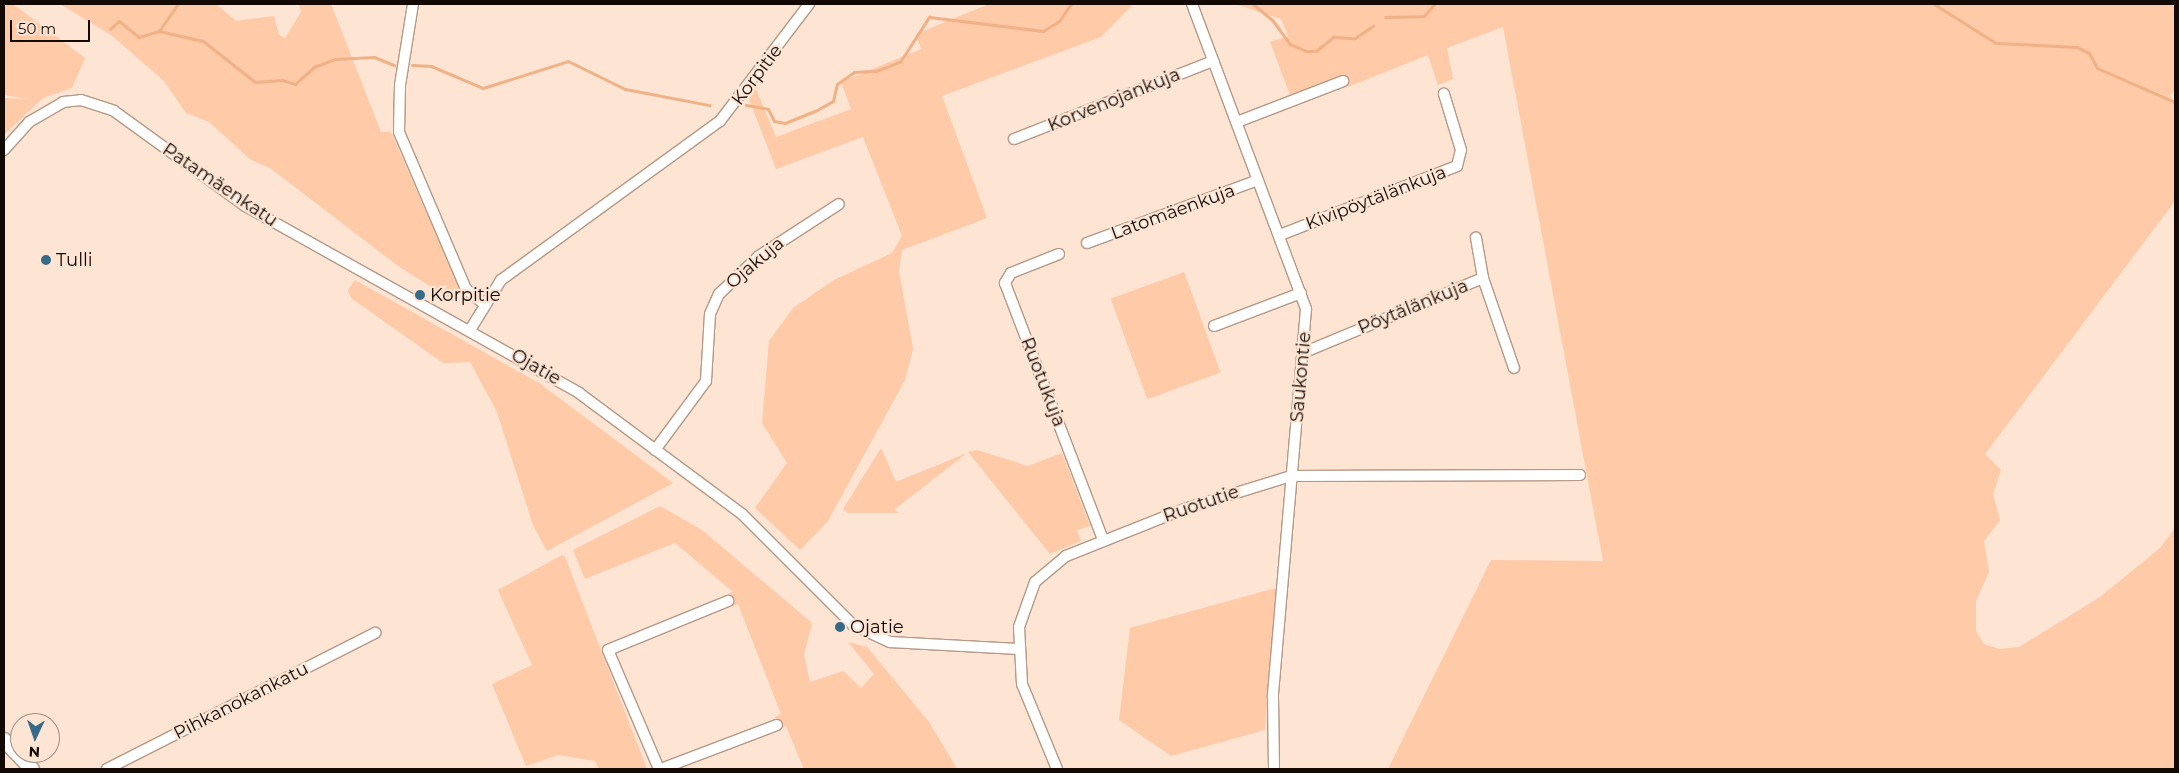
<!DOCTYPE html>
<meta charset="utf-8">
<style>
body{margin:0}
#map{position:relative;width:2179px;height:773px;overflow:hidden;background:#fde4d3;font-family:Montserrat,sans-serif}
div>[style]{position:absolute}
.green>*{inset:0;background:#fecaa8;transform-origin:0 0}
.stream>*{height:3px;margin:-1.5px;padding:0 1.5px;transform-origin:1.5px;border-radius:1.5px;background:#f0b186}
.roads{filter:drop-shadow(1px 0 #b59885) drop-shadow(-1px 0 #b59885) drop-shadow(0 1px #b59885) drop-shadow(0 -1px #b59885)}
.minor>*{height:10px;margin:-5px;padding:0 5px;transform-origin:5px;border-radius:5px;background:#fff}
.major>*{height:14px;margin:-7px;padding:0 7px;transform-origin:7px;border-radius:7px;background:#fff}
.dots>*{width:14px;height:14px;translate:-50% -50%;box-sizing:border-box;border:2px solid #fde4d3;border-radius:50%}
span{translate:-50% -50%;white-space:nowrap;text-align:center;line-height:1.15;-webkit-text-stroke:4.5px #fde4d3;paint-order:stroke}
.street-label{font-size:18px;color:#140a05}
.poi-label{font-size:18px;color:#140a05}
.left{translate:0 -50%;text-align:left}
.frame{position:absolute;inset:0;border:5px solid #140a05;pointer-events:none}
.north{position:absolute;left:10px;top:713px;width:50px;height:50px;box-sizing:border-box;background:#fde4d3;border:1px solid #a08d81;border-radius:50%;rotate:183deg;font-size:14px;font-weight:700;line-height:20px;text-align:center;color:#140a05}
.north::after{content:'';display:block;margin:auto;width:18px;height:22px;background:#366a87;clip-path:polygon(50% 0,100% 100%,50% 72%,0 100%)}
.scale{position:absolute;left:10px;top:20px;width:80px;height:22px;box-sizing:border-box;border:2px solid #140a05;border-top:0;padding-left:6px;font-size:15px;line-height:18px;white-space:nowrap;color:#140a05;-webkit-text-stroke:4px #fde4d3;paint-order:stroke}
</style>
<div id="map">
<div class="green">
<i style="clip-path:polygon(4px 4px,13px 4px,85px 58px,72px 88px,43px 98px,4px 135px,4px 98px,27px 99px,4px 95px)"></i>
<i style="clip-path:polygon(60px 4px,216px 4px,236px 21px,274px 16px,279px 35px,285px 38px,301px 12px,299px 4px,331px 4px,381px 132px,391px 132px,461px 292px,455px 300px,449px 298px,398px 266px,270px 168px,251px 160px,209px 122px,186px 113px,164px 81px,111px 35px)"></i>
<i style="clip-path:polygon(989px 4px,1133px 4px,1101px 37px,942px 96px,987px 218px,902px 250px,899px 271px,913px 349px,905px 380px,828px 521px,800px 550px,755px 508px,787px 463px,762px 423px,769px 341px,793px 308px,834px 280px,892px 253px,902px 236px,863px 137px,776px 169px,749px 99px,756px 89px,776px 137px,851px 109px,841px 82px,921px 49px,916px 34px)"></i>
<i style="clip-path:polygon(1235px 4px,2175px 4px,2175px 91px,2170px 95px,2175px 104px,2175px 201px,1985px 454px,2001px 470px,1993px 494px,2000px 520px,1984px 541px,1989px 572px,1976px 601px,1976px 631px,1984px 644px,1999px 649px,2019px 647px,2100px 597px,2160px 548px,2175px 528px,2175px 769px,1388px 769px,1491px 560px,1603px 561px,1503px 27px,1447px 48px,1453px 79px,1438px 85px,1428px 55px,1348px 87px,1342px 76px,1290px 95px,1270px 42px,1288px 36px,1281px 19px)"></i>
<i style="left:1184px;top:272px;width:107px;height:78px;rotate:70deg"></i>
<i style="clip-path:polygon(355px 280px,539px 383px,673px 483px,547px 551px,533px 525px,497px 412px,470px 362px,443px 363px,351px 298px,348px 290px)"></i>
<i style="clip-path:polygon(881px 448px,896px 482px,967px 453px,895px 509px,898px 513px,848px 513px,843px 509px)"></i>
<i style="clip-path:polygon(977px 450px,1028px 466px,1062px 453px,1090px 526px,1077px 530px,1081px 541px,1050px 554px,968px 452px)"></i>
<i style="clip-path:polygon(660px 506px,702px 530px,812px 623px,804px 655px,810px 682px,843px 671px,861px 688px,874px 674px,848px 642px,867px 647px,929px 722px,957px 769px,804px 769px,786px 726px,780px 728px,775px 717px,781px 714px,738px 604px,733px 606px,728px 594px,733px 592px,675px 543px,585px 579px,573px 550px)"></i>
<i style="clip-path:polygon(562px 555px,565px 557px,647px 769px,599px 769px,595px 761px,558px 755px,526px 766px,492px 684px,532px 665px,498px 590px)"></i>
<i style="clip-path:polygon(1276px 588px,1265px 730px,1171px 756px,1119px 720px,1130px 628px)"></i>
</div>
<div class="stream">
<i style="left:1253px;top:4px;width:26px;rotate:40deg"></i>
<i style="left:1273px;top:21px;width:29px;rotate:54deg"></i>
<i style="left:1290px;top:44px;width:17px;rotate:24deg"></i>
<i style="left:1306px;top:51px;width:10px"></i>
<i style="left:1316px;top:51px;width:22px;rotate:-39deg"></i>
<i style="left:1333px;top:37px;width:22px;rotate:3deg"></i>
<i style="left:1355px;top:38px;width:22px;rotate:-34deg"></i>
<i style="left:1934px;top:4px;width:73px;rotate:32.2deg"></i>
<i style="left:1996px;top:43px;width:81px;rotate:2.8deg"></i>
<i style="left:2077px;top:47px;width:13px;rotate:27deg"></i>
<i style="left:2089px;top:53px;width:17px;rotate:62deg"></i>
<i style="left:2097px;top:68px;width:85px;rotate:23.6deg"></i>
<i style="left:1385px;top:17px;width:39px;rotate:-1deg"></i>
<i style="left:1424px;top:16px;width:16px;rotate:-50deg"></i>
<i style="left:110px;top:29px;width:12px;rotate:-42deg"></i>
<i style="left:119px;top:21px;width:26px;rotate:39deg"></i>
<i style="left:139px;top:37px;width:21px;rotate:-17deg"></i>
<i style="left:159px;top:31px;width:33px;rotate:-55deg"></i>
<i style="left:159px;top:31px;width:45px;rotate:12.8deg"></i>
<i style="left:203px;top:41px;width:66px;rotate:38.3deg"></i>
<i style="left:255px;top:82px;width:27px;rotate:-4deg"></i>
<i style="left:282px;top:80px;width:14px;rotate:17deg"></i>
<i style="left:295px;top:84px;width:25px;rotate:-42deg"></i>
<i style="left:314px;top:67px;width:22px;rotate:-21deg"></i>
<i style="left:335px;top:59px;width:39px;rotate:-3deg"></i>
<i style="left:374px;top:57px;width:22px;rotate:22deg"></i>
<i style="left:412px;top:65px;width:19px;rotate:3deg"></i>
<i style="left:431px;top:66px;width:56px;rotate:22.9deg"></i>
<i style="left:483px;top:88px;width:89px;rotate:-17.6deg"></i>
<i style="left:568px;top:61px;width:64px;rotate:26.2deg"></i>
<i style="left:625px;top:89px;width:86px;rotate:10.8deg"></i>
<i style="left:746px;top:105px;width:22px;rotate:10deg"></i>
<i style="left:768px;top:109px;width:13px;rotate:63deg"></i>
<i style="left:774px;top:121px;width:11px;rotate:10deg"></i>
<i style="left:785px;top:123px;width:32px;rotate:-22deg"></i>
<i style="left:815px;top:111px;width:21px;rotate:-29deg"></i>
<i style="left:833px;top:101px;width:17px;rotate:-77deg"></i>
<i style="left:837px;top:84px;width:21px;rotate:-35deg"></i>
<i style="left:854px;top:72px;width:22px;rotate:-3deg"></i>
<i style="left:876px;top:71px;width:26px;rotate:-21deg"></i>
<i style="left:900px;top:62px;width:54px;rotate:-57.2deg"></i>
<i style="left:929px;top:17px;width:115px;rotate:7deg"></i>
<i style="left:1043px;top:31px;width:19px;rotate:-32deg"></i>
<i style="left:1059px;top:21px;width:21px;rotate:-55deg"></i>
</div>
<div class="roads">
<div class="minor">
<i style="left:413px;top:4px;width:82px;rotate:99.1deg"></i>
<i style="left:400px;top:85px;width:47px;rotate:91.2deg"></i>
<i style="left:399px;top:132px;width:171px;rotate:66.9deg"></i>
<i style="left:466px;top:289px;width:23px;rotate:40deg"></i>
<i style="left:1192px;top:4px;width:326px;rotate:69.5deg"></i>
<i style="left:1306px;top:309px;width:389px;rotate:94.9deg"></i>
<i style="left:1273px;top:697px;width:72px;rotate:89.2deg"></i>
<i style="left:1237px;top:122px;width:114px;rotate:-21.1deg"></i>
<i style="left:1014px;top:139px;width:214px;rotate:-21.4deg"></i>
<i style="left:4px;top:150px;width:38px;rotate:-48deg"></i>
<i style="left:29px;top:122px;width:39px;rotate:-30deg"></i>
<i style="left:63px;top:102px;width:18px;rotate:-6deg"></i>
<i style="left:81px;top:100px;width:35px;rotate:18deg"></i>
<i style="left:114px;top:111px;width:162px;rotate:35.9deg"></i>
<i style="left:245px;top:206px;width:383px;rotate:29.2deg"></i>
<i style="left:579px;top:393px;width:203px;rotate:36.6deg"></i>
<i style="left:742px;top:514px;width:157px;rotate:45deg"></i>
<i style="left:853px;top:625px;width:41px;rotate:24.7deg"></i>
<i style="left:890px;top:642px;width:128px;rotate:3.1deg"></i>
<i style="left:1280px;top:235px;width:190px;rotate:-21.3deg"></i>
<i style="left:1457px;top:166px;width:16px;rotate:-76deg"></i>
<i style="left:1461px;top:150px;width:59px;rotate:-106.9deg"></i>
<i style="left:1087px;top:243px;width:182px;rotate:-20.2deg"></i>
<i style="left:1059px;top:254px;width:52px;rotate:158.4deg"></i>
<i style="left:1011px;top:273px;width:12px;rotate:121deg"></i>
<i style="left:1005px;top:283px;width:275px;rotate:69.1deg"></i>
<i style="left:1483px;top:278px;width:95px;rotate:71deg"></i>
<i style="left:1214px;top:326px;width:93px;rotate:-20.8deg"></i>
<i style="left:470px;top:330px;width:59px;rotate:-58.2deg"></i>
<i style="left:501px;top:280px;width:271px;rotate:-36deg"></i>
<i style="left:720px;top:121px;width:147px;rotate:-52.7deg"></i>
<i style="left:1305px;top:352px;width:193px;rotate:-22.6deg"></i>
<i style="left:1483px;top:278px;width:41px;rotate:-99.9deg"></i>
<i style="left:655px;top:450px;width:86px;rotate:-53.5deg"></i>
<i style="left:706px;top:381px;width:67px;rotate:-86.6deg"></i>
<i style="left:710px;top:314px;width:22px;rotate:-66deg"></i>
<i style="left:719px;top:294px;width:55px;rotate:-43.5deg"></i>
<i style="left:759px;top:256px;width:95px;rotate:-33deg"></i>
<i style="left:107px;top:769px;width:301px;rotate:-26.9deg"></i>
<i style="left:659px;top:769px;width:129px;rotate:-113.2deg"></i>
<i style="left:608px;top:650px;width:130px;rotate:-22.2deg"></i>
<i style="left:661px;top:769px;width:124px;rotate:-20.8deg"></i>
<i style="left:1057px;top:769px;width:92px;rotate:-112.4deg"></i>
<i style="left:1022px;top:684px;width:57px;rotate:-93deg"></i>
<i style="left:1019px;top:627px;width:48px;rotate:-70.4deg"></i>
<i style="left:1035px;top:582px;width:40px;rotate:-40deg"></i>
<i style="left:1066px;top:556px;width:127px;rotate:-21.7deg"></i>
<i style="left:1184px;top:509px;width:112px;rotate:-17.1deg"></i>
<i style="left:1291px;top:476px;width:289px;rotate:-0.2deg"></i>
</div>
<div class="major">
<i style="left:4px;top:740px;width:40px;rotate:46deg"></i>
</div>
</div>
<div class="dots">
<i style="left:46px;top:260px;background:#366a87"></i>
<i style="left:420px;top:295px;background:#366a87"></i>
<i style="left:840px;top:627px;background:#366a87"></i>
</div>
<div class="street-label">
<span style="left:757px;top:75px;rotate:-53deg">Korpitie</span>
<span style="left:1114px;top:100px;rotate:-22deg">Korvenojankuja</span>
<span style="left:220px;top:185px;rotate:34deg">Patamäenkatu</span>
<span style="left:1376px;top:198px;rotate:-21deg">Kivipöytälänkuja</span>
<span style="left:1173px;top:212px;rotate:-20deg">Latomäenkuja</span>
<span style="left:755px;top:263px;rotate:-40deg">Ojakuja</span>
<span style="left:1413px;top:307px;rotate:-22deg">Pöytälänkuja</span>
<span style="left:536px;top:367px;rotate:30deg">Ojatie</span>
<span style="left:1301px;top:377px;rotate:-85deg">Saukontie</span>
<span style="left:1043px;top:382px;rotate:69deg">Ruotukuja</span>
<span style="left:1201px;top:504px;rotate:-19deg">Ruotutie</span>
<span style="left:241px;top:701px;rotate:-27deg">Pihkanokankatu</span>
</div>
<div class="poi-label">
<span class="left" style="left:56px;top:260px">Tulli</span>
<span class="left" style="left:430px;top:295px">Korpitie</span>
<span class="left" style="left:850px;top:627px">Ojatie</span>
</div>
<div class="frame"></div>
<div class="north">N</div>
<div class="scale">50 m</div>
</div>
